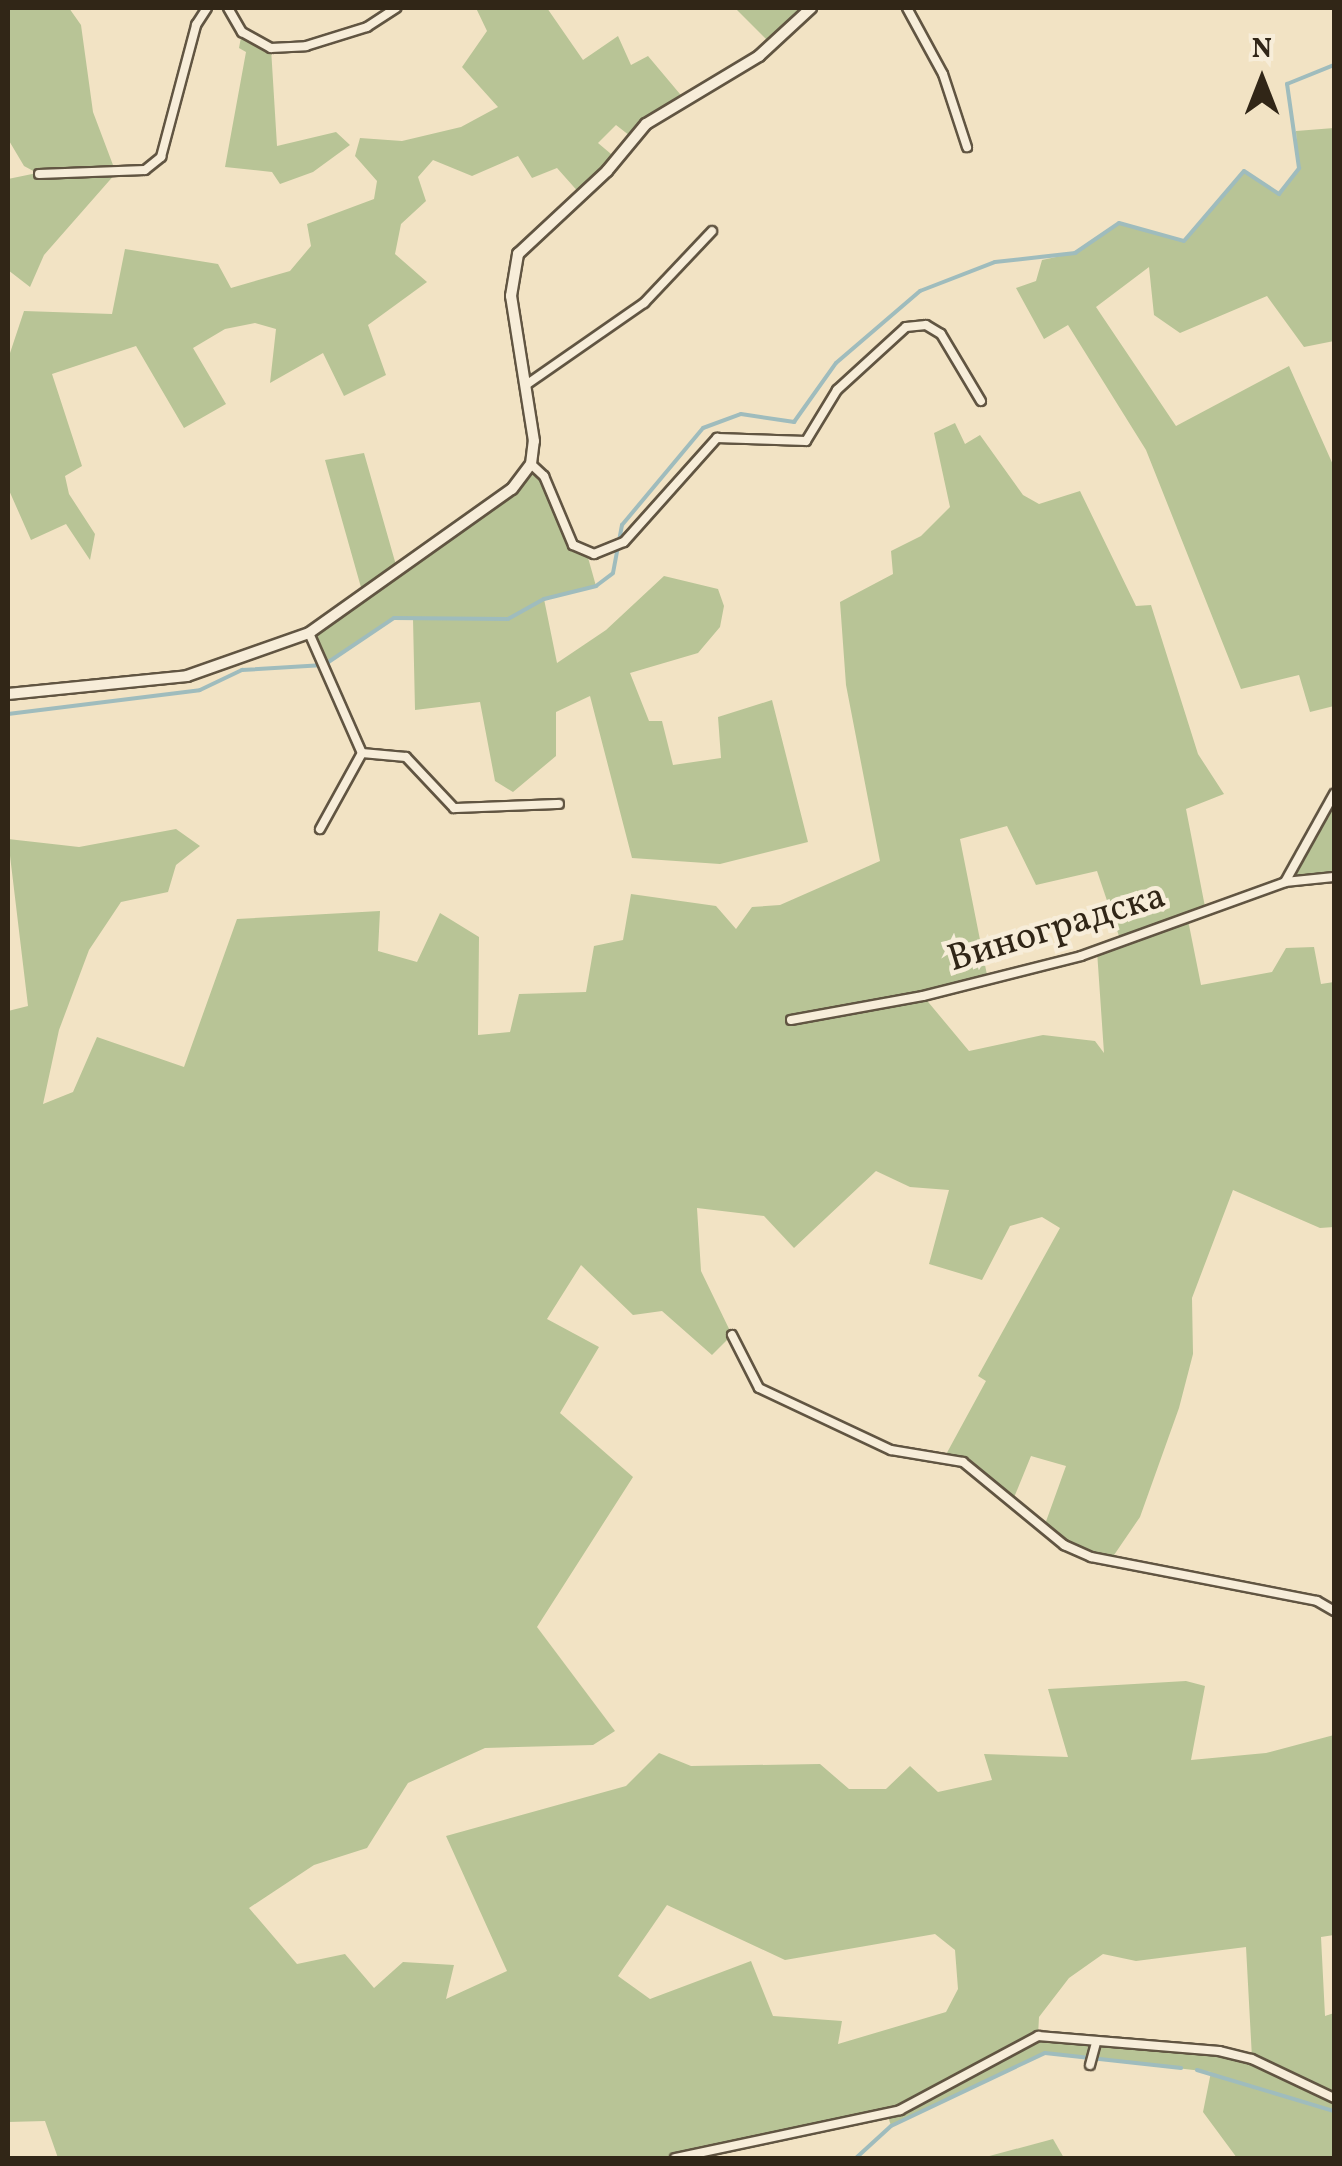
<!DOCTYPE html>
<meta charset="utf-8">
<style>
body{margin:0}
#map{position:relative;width:1342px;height:2166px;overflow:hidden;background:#f2e3c4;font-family:Vollkorn,serif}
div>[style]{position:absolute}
.green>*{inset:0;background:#b8c496}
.stream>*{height:4px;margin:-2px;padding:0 2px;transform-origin:2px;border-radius:2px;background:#9fbcbd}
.roads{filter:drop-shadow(2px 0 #615542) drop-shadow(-2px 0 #615542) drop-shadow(0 2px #615542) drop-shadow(0 -2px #615542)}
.minor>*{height:8px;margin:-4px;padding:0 4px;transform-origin:4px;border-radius:4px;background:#f7edd9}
.tertiary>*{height:10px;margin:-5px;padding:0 5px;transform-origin:5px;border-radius:5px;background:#f7edd9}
span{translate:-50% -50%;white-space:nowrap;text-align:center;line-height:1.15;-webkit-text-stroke:9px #f7edd9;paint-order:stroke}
.street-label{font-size:38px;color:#312617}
.frame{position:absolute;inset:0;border:10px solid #312617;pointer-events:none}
.north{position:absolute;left:1212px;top:30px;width:100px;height:100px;-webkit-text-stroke:8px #f7edd9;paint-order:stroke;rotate:0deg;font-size:28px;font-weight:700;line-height:40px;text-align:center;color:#312617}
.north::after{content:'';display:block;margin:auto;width:35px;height:45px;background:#312617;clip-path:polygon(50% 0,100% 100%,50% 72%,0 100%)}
</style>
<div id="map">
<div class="green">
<i style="clip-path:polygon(8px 8px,69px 8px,81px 25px,93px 112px,116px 173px,44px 255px,30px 287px,8px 270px,8px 179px,37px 173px,24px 166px,8px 139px)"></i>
<i style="clip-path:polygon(476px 8px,547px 8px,583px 60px,618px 36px,631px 65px,648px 56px,685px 100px,634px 139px,616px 125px,598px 143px,617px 159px,581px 195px,557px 168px,532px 178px,518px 156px,472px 176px,433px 160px,418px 177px,426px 201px,401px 224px,395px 254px,427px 282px,368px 325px,386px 375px,344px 396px,323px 353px,270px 383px,276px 329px,255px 323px,225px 329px,193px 348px,226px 404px,184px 428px,136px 346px,52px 374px,82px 466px,65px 476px,69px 494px,95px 534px,90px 560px,66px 524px,31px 540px,8px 488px,8px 359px,24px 311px,112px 314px,125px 249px,218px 264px,231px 288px,290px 271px,311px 246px,307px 224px,374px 199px,377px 181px,355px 156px,360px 138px,402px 141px,461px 127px,498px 107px,462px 67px,487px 31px)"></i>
<i style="clip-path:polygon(735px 8px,811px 8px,771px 44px)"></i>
<i style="clip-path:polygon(242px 32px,271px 48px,277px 146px,336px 132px,350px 145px,313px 172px,280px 184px,272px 172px,225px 167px,246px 52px,239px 48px)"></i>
<i style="clip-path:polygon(1334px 128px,1334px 341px,1304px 347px,1267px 296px,1180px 333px,1154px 315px,1149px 267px,1096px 307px,1176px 426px,1289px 366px,1334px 467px,1334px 706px,1310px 712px,1299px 675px,1241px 689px,1146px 450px,1068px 325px,1044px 339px,1016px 288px,1036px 281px,1042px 260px,1075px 253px,1119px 223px,1184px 241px,1244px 171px,1279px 194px,1298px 168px,1296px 131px)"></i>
<i style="clip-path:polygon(evenodd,955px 423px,965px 444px,980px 435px,1023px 495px,1039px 504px,1080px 491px,1136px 606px,1151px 605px,1198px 754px,1224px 794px,1186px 809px,1206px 912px,1188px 920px,1201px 985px,1272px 972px,1286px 948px,1314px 947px,1321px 984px,1334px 982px,1334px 1227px,1320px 1228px,1233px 1190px,1192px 1298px,1193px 1354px,1179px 1408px,1140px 1517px,1112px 1558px,1064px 1545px,1044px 1527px,1066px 1466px,1031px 1456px,1013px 1500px,963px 1462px,943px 1460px,986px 1381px,978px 1376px,1060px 1228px,1042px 1217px,1010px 1226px,982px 1280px,929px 1264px,949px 1190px,910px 1187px,876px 1171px,794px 1248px,764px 1216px,697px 1208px,701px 1271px,732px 1335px,712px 1355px,662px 1311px,633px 1315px,581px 1265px,547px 1319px,599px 1347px,560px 1413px,633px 1477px,537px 1627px,615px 1731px,593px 1745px,485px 1748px,408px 1783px,367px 1848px,314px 1865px,249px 1908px,297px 1964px,345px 1954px,374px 1988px,403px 1962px,454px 1965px,446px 1999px,507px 1971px,446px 1836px,626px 1786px,659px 1753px,691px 1766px,820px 1764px,849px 1789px,886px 1789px,910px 1766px,938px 1792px,992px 1780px,984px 1754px,1068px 1757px,1048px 1689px,1186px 1681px,1205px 1686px,1191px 1760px,1266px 1753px,1334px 1735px,1334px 1935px,1321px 1937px,1325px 2016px,1334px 2013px,1334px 2158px,1237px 2158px,1203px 2112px,1211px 2072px,1045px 2053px,891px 2126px,887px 2113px,675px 2158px,58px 2158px,45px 2121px,8px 2122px,8px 1011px,28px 1006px,8px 839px,79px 847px,176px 829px,200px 846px,176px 865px,168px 892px,121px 902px,89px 950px,59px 1030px,43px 1104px,73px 1092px,97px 1037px,184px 1067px,237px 919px,380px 911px,378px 951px,417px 962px,440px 913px,479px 937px,478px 1035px,510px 1032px,519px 994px,586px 992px,594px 946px,623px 940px,631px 894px,716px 906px,736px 929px,752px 907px,780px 905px,880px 861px,846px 685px,840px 602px,893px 574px,891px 551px,921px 536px,950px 507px,934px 433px,955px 423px,1007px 826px,1036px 885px,1097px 871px,1121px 942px,1097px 951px,1104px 1053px,1095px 1041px,1043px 1035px,969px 1051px,924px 997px,988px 980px,960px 839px,1007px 826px,955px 423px,667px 1905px,785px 1960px,935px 1934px,955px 1950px,958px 1989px,946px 2012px,838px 2044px,842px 2021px,773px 2016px,751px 1961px,650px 1999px,618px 1976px,667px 1905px,955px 423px,1246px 1947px,1252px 2058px,1038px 2036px,1039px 2017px,1069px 1978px,1103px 1954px,1136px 1961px,1246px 1947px)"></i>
<i style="clip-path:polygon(364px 453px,398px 572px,512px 489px,531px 464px,538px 468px,573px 545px,587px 554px,596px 586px,544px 599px,557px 663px,606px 630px,664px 576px,718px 589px,724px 606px,720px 627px,698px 653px,630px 673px,649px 721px,662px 721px,673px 765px,721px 758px,718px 717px,772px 700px,808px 842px,720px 864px,632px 858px,590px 696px,556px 712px,556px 756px,513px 792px,495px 781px,480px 702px,415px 710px,413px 619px,394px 618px,324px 665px,309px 633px,364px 598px,325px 460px)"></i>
<i style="clip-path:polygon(1334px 794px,1334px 877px,1285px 882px)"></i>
<i style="clip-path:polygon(1053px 2139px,1064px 2158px,982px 2158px)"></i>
</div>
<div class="stream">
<i style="left:8px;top:714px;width:193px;rotate:-7.1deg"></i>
<i style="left:200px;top:690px;width:47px;rotate:-25.5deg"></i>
<i style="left:242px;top:670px;width:82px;rotate:-3.5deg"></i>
<i style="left:324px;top:665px;width:84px;rotate:-33.9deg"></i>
<i style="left:394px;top:618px;width:114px;rotate:0.5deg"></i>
<i style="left:508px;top:619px;width:41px;rotate:-29.1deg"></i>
<i style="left:544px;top:599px;width:54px;rotate:-14deg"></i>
<i style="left:596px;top:586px;width:21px;rotate:-37deg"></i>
<i style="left:613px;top:573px;width:49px;rotate:-79.4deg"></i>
<i style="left:622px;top:525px;width:126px;rotate:-50.1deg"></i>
<i style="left:703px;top:428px;width:40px;rotate:-20.2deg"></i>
<i style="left:741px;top:414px;width:54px;rotate:8.6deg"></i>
<i style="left:794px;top:422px;width:72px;rotate:-54.6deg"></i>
<i style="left:836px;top:363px;width:111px;rotate:-40.6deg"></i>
<i style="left:920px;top:291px;width:80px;rotate:-21.1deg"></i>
<i style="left:995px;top:262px;width:81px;rotate:-6.4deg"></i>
<i style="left:1075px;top:253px;width:53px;rotate:-34.3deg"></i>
<i style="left:1119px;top:223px;width:67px;rotate:15.5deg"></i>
<i style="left:1184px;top:241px;width:92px;rotate:-49.4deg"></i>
<i style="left:1244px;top:171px;width:42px;rotate:33.3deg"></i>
<i style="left:1279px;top:194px;width:33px;rotate:-52deg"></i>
<i style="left:1299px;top:168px;width:85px;rotate:-98.1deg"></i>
<i style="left:1287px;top:84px;width:51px;rotate:-22deg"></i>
<i style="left:1197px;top:2070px;width:143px;rotate:16.7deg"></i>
<i style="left:856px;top:2158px;width:47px;rotate:-42.4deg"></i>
<i style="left:891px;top:2126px;width:170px;rotate:-25.4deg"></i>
<i style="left:1045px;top:2053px;width:137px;rotate:6.3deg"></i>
</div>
<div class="roads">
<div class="minor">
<i style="left:228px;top:8px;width:28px;rotate:60deg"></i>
<i style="left:242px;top:32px;width:33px;rotate:29deg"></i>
<i style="left:271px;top:48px;width:35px;rotate:-3deg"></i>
<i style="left:306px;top:46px;width:64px;rotate:-17.3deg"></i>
<i style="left:367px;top:27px;width:35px;rotate:-33deg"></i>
<i style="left:907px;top:8px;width:75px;rotate:61.4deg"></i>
<i style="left:943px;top:74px;width:77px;rotate:71.8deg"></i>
<i style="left:39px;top:174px;width:106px;rotate:-2.2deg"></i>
<i style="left:145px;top:170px;width:21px;rotate:-39deg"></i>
<i style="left:161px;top:157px;width:137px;rotate:-75.1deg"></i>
<i style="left:196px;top:25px;width:20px;rotate:-57deg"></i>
<i style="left:526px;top:385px;width:144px;rotate:-34.8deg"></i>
<i style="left:644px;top:303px;width:99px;rotate:-46.6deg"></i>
<i style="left:531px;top:464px;width:18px;rotate:43deg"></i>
<i style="left:544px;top:476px;width:75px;rotate:67.2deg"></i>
<i style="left:573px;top:545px;width:23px;rotate:23deg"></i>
<i style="left:594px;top:554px;width:32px;rotate:-22deg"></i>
<i style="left:624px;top:542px;width:140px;rotate:-48.2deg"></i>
<i style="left:717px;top:438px;width:89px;rotate:1.9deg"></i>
<i style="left:806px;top:441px;width:60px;rotate:-58.7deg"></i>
<i style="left:837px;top:390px;width:93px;rotate:-42.4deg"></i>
<i style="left:906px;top:327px;width:20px;rotate:-6deg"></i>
<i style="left:926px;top:325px;width:17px;rotate:31deg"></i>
<i style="left:941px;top:334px;width:78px;rotate:59.2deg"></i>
<i style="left:309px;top:633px;width:131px;rotate:66.2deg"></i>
<i style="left:362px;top:753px;width:87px;rotate:118.9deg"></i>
<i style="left:362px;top:753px;width:44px;rotate:5.2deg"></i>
<i style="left:406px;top:757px;width:70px;rotate:46.7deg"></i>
<i style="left:454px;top:808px;width:105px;rotate:-2.2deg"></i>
<i style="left:1285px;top:882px;width:101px;rotate:-60.9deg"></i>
<i style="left:791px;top:1020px;width:134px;rotate:-10.3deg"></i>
<i style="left:923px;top:996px;width:163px;rotate:-14.2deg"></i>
<i style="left:1081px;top:956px;width:217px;rotate:-19.9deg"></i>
<i style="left:1285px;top:882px;width:49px;rotate:-5.8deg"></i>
<i style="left:732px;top:1335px;width:59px;rotate:63deg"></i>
<i style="left:759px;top:1388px;width:146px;rotate:25.2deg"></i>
<i style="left:891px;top:1450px;width:73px;rotate:9.5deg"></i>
<i style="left:963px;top:1462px;width:131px;rotate:39.4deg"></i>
<i style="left:1064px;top:1545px;width:30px;rotate:24deg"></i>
<i style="left:1091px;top:1557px;width:230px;rotate:11deg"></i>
<i style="left:1317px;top:1601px;width:20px;rotate:30deg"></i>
<i style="left:1090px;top:2065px;width:23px;rotate:-75deg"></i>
<i style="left:675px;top:2158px;width:230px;rotate:-12deg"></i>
<i style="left:900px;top:2110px;width:157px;rotate:-28.2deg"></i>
<i style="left:1038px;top:2036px;width:182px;rotate:4.7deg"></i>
<i style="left:1219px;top:2051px;width:34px;rotate:14deg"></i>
<i style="left:1252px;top:2059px;width:91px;rotate:25.4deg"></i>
</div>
<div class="tertiary">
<i style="left:8px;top:694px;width:180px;rotate:-5.7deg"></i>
<i style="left:187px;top:676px;width:129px;rotate:-19.4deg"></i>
<i style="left:309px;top:633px;width:249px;rotate:-35.4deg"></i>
<i style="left:512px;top:489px;width:31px;rotate:-53deg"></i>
<i style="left:531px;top:464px;width:23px;rotate:-83deg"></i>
<i style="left:534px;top:441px;width:147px;rotate:-99deg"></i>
<i style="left:511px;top:296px;width:43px;rotate:-80.5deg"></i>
<i style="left:518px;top:254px;width:122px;rotate:-43deg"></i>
<i style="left:607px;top:171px;width:61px;rotate:-50.3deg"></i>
<i style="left:646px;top:124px;width:132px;rotate:-31deg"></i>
<i style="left:759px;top:56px;width:71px;rotate:-42.7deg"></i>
</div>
</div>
<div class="street-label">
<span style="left:1057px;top:929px;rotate:-17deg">Виноградска</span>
</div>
<div class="frame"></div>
<div class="north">N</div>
</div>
